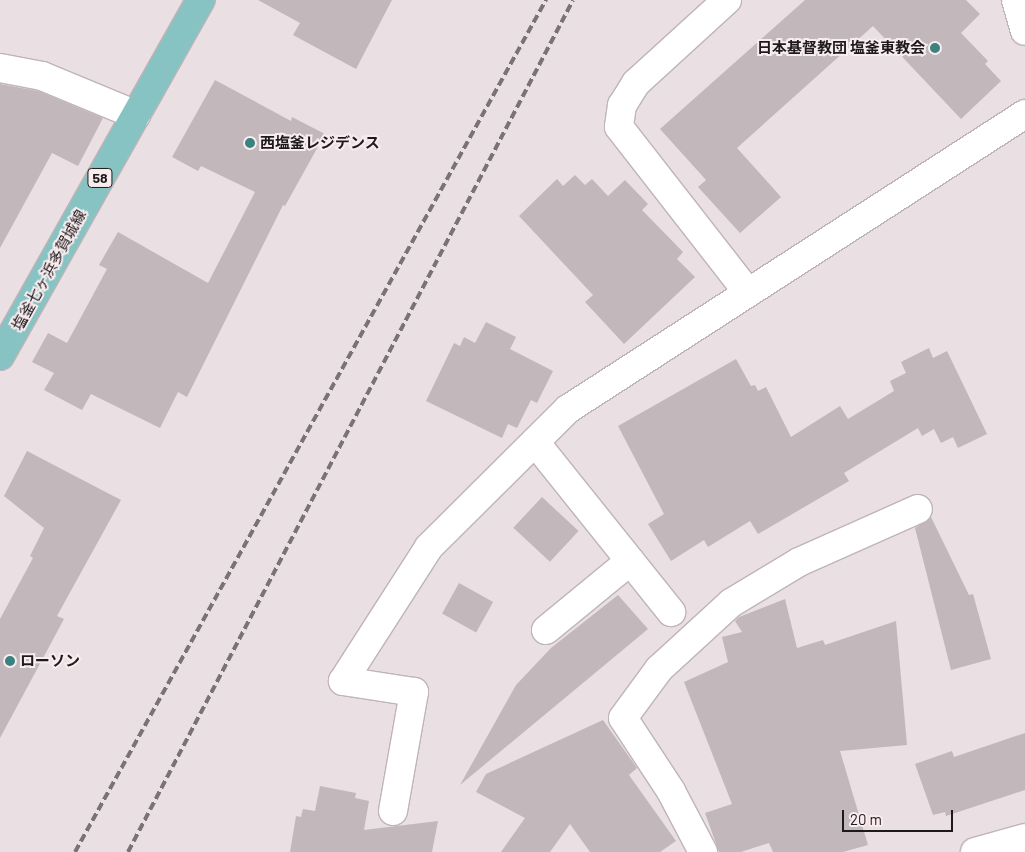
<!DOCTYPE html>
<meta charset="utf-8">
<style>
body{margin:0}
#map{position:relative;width:1025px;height:852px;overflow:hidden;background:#eadfe2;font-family:Barlow,"Noto Sans JP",sans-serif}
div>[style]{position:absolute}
.building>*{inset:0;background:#c2b7ba;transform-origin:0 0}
.roads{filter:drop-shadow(1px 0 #bfb4b7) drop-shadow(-1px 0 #bfb4b7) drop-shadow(0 1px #bfb4b7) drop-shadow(0 -1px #bfb4b7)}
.minor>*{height:28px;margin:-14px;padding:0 14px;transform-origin:14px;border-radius:14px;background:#fff}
.major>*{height:28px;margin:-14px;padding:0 14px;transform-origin:14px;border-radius:14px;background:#87c3c2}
.rail>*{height:4px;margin-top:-2px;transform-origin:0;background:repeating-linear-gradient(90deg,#7a7374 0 8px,transparent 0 12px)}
.dots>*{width:14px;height:14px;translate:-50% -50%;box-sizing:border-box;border:2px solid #f8ecef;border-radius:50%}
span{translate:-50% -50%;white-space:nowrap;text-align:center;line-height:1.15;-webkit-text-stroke:4px #f8ecef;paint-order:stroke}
.shield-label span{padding:1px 4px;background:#f8ecef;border:1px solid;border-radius:4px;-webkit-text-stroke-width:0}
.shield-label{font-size:14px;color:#1e1a1b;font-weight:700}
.poi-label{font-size:15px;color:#1e1a1b;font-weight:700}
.right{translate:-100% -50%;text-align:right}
.left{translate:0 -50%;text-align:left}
.street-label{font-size:15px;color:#1e1a1b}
.scale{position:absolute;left:842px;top:810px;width:111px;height:22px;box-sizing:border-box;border:2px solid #1e1a1b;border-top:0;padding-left:6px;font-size:15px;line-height:18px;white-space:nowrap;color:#1e1a1b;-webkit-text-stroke:4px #f8ecef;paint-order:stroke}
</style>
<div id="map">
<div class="building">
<i style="clip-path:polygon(258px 0,392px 0,356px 69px,293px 35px,300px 23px)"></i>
<i style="clip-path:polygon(805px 0,966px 0,980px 14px,961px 33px,988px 61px,985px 64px,1001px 81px,961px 119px,873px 26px,737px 148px,781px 197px,740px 233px,698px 187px,706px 180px,660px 129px)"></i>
<i style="clip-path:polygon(215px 80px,291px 121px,292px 117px,325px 134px,285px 206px,283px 205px,187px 397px,178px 392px,160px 428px,91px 394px,82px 410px,44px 390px,54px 373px,32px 362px,48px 333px,67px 343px,107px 269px,99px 265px,118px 232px,208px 283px,255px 192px,201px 166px,198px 171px,172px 157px)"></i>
<i style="clip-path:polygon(0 84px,38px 91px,103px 118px,78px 166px,52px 153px,0 248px)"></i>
<i style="clip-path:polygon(575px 175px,585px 185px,592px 179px,608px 196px,625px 180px,648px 204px,642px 210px,683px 252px,677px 259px,695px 277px,624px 344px,585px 302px,593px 295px,519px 216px,557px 179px,563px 186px)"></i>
<i style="clip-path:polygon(486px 322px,516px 337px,510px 349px,553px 371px,537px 403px,531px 400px,517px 428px,508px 424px,502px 438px,426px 401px,454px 343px,460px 346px,464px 337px,475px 343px)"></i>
<i style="clip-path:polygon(929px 348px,933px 358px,947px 351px,987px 434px,958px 448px,953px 437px,941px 443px,934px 429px,922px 436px,918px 428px,844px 473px,849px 481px,758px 534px,750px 521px,708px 547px,704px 540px,671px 561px,648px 524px,664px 514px,618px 426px,736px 359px,751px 386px,755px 385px,758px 391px,766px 387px,791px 437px,840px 406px,848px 419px,894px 391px,890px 381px,906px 373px,901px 362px)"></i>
<i style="clip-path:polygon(27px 451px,121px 500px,57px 616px,64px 619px,0 738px,0 619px,33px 558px,30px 556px,44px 528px,4px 496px)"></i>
<i style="left:542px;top:497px;width:50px;height:42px;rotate:43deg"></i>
<i style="clip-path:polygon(931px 517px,969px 595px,973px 594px,991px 659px,951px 670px,915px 528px)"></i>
<i style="left:459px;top:583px;width:39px;height:35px;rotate:29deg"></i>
<i style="clip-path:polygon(618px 595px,648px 629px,460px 785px,516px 685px,551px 648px)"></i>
<i style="clip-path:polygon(785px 599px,797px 648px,823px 640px,825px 645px,896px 621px,907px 745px,840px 751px,868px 845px,843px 852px,773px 852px,769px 843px,741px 852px,719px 852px,705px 813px,732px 804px,684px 682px,728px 662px,722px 637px,742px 632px,735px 621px,739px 617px)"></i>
<i style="clip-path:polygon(603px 720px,637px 768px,629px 775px,676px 841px,660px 852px,590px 852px,570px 824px,550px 852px,501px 852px,525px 818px,476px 792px,486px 774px)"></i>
<i style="clip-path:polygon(1025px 733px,1025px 790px,946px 816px,945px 812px,933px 815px,915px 764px,952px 751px,954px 757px)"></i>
<i style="clip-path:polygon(320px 786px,356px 793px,355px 798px,369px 801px,364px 830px,438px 821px,432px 852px,290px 852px,296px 816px,301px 817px,303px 809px,315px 811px)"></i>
</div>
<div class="roads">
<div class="minor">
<i style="left:727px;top:0;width:123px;rotate:137.6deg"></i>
<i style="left:636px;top:83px;width:26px;rotate:122deg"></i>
<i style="left:622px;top:105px;width:22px;rotate:98deg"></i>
<i style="left:619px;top:127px;width:210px;rotate:52.1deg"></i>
<i style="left:1016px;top:0;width:32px;rotate:74deg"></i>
<i style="left:0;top:68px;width:43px;rotate:10.8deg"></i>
<i style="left:42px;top:76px;width:102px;rotate:22.5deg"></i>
<i style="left:535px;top:442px;width:218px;rotate:51.3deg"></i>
<i style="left:546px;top:630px;width:109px;rotate:-39.4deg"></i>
<i style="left:393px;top:811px;width:121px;rotate:-80deg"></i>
<i style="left:414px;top:692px;width:72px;rotate:-171.2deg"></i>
<i style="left:343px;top:681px;width:159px;rotate:-57.3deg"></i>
<i style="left:429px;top:547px;width:196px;rotate:-44.8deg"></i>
<i style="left:568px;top:409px;width:544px;rotate:-32.84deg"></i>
<i style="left:703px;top:852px;width:69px;rotate:-117.7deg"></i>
<i style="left:671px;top:791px;width:87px;rotate:-123.3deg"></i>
<i style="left:623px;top:718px;width:61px;rotate:-53.7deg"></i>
<i style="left:659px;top:669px;width:98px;rotate:-42.5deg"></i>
<i style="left:731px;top:603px;width:79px;rotate:-31.1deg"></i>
<i style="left:799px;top:562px;width:130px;rotate:-24deg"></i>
<i style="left:975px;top:852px;width:52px;rotate:-15.6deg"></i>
</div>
<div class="major">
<i style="left:0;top:356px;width:409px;rotate:-60.6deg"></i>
</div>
</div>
<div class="rail">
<i style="left:75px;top:852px;width:974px;rotate:-61.07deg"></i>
<i style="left:128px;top:852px;width:961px;rotate:-62.42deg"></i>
</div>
<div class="dots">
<i style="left:935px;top:48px;background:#3a8280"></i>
<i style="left:250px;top:143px;background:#3a8280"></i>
<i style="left:10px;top:661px;background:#3a8280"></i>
</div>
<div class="shield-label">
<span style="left:100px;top:178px">58</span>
</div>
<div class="poi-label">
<span class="right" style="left:925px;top:48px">日本基督教団 塩釜東教会</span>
<span class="left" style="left:260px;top:143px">西塩釜レジデンス</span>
<span class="left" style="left:20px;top:661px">ローソン</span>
</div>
<div class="street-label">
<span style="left:49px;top:270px;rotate:-61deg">塩釜七ヶ浜多賀城線</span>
</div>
<div class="scale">20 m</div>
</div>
